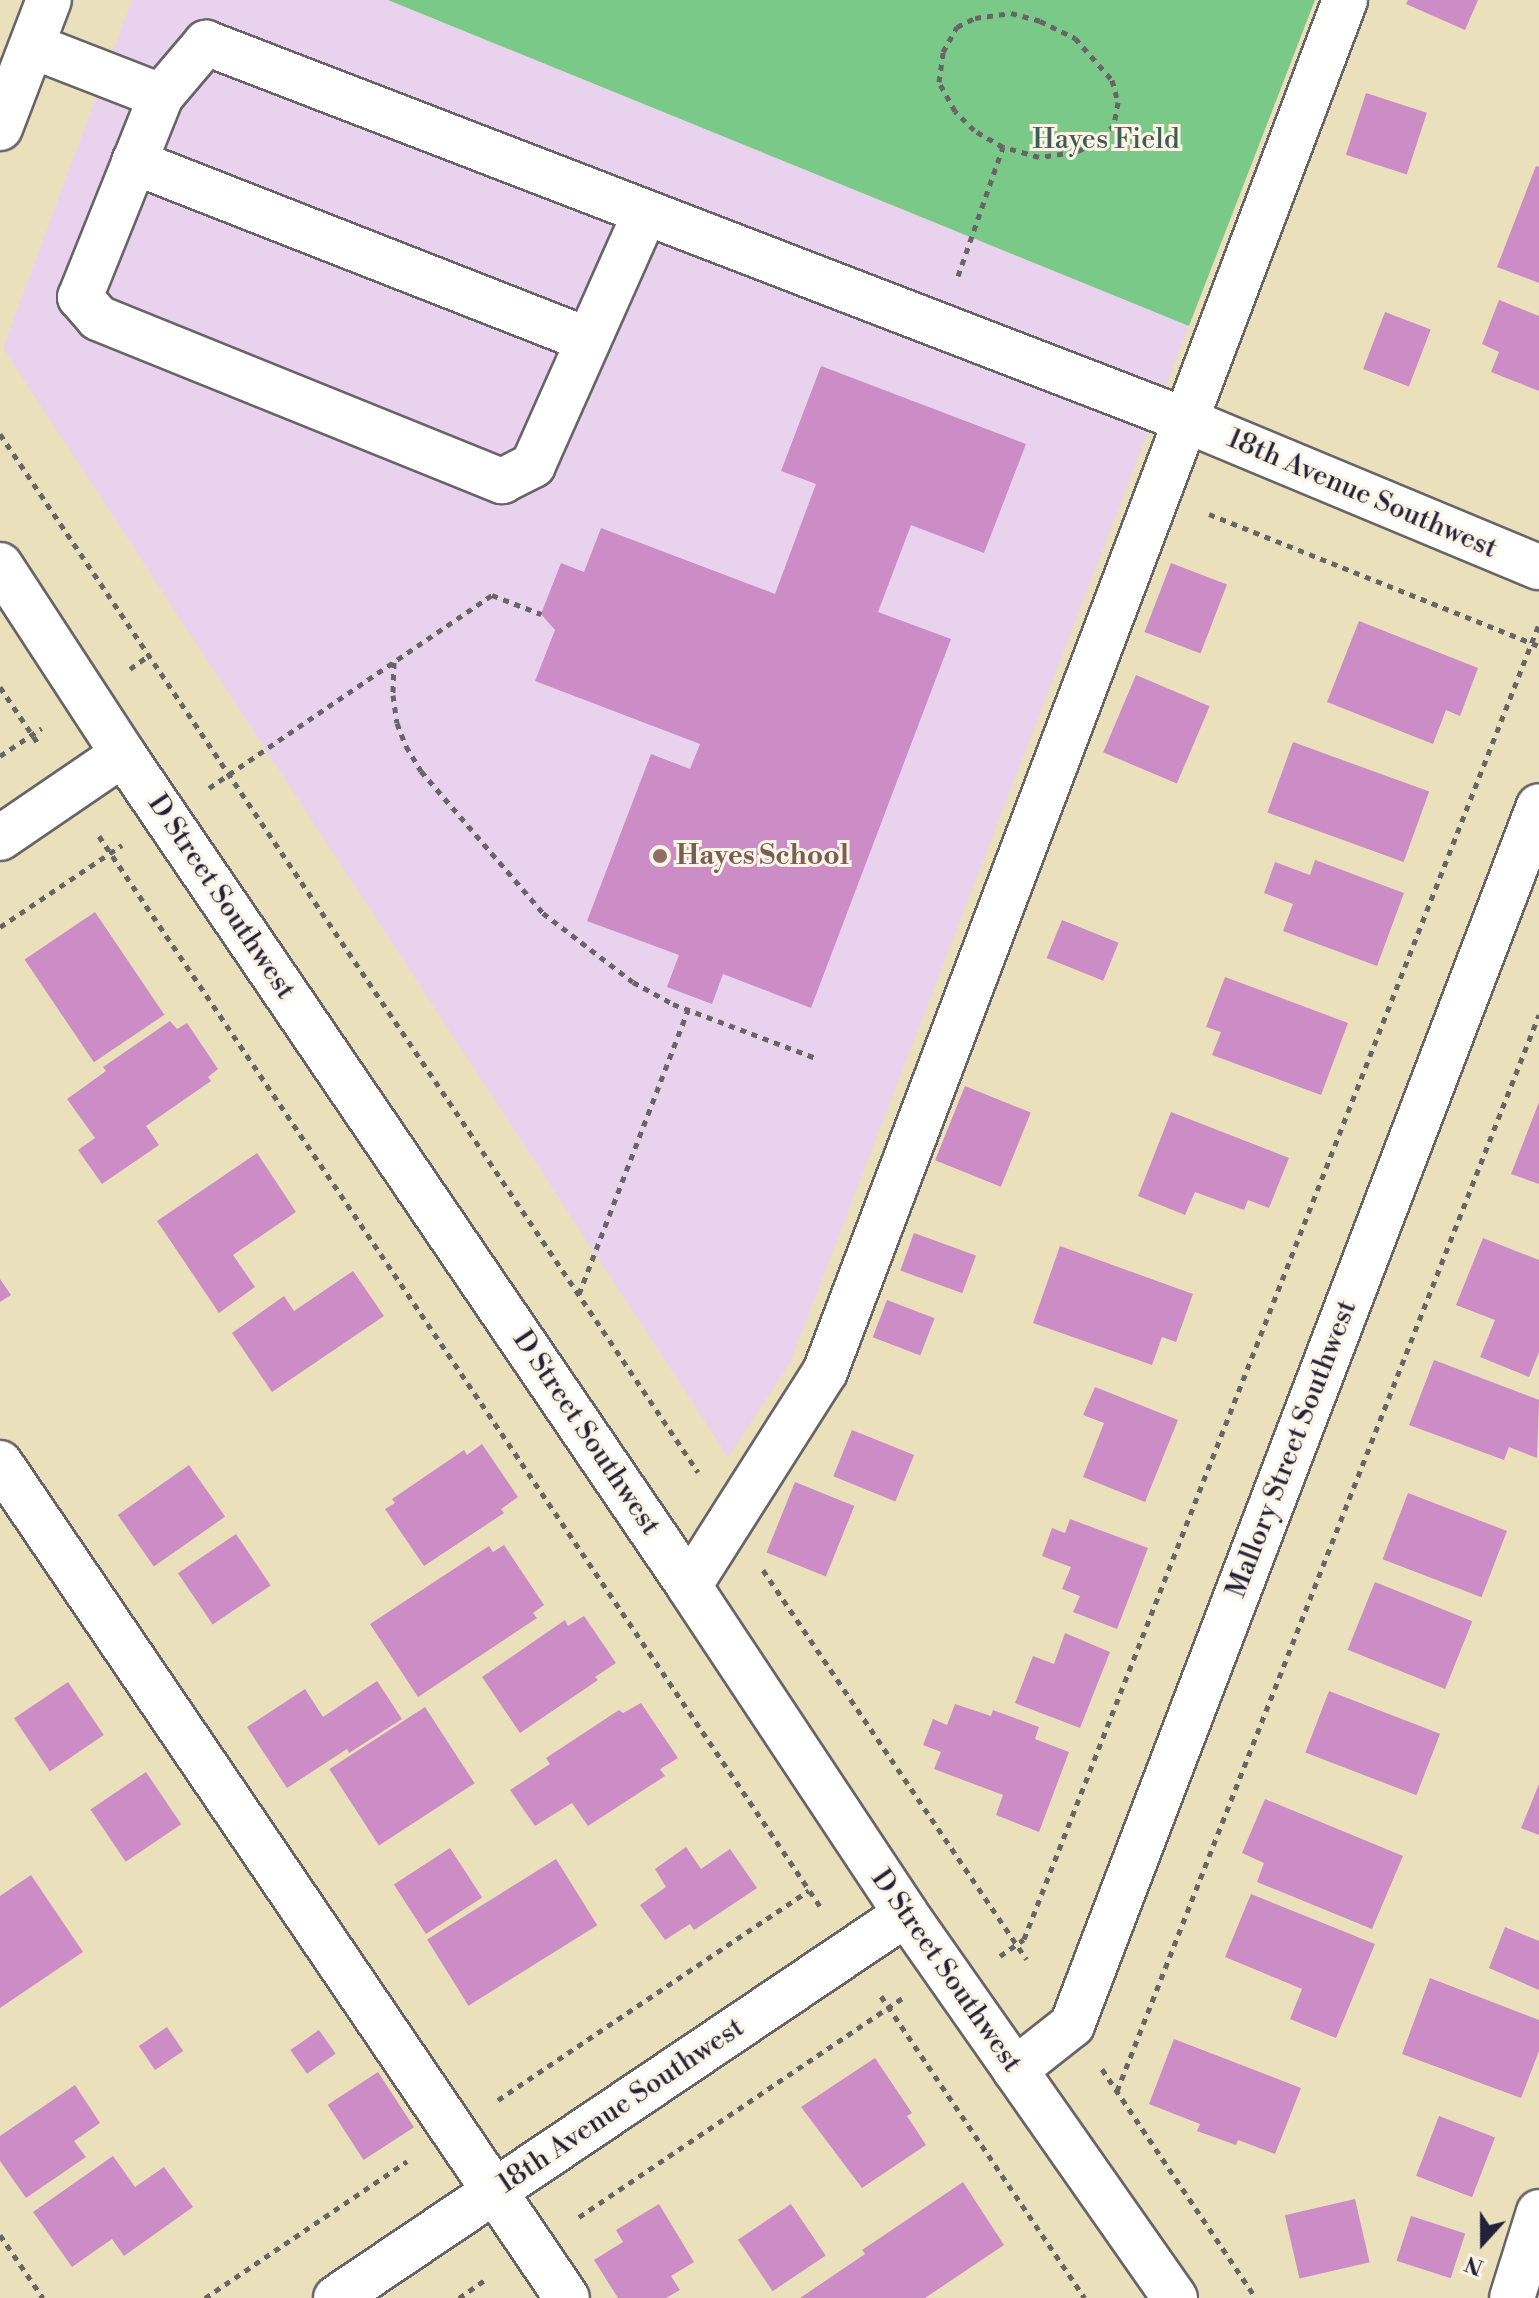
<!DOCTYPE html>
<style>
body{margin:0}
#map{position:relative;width:1539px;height:2298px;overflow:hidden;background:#ebe0bc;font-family:"Libre Bodoni",serif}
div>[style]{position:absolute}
.built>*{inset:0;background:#e9d2ed}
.green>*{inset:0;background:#7bc988}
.building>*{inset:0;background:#cc8dc6;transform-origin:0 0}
.path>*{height:5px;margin-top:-2.5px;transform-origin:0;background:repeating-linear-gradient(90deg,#686468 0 6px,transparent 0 12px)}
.roads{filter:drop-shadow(2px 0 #686468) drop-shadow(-2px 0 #686468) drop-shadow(0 2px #686468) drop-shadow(0 -2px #686468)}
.minor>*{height:44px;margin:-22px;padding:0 22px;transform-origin:22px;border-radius:22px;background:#fff}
.dots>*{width:22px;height:22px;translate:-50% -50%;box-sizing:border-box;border:4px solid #fcf5e5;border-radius:50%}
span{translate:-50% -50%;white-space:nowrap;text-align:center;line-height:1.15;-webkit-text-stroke:6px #fcf5e5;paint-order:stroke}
.park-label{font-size:28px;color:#415c56}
.street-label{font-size:28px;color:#22223b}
.education-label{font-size:28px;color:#785e54;font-weight:700}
.left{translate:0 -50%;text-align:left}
.north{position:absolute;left:1443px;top:2202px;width:80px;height:80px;-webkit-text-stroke:6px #fcf5e5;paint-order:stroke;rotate:201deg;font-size:22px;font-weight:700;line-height:32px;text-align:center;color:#22223b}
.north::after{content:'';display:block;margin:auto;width:28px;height:36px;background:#22223b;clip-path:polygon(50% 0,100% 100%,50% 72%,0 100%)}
</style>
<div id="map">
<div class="built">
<i style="clip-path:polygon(132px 0,388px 0,1189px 326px,790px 1363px,728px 1457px,3px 348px)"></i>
</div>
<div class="green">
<i style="clip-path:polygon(388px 0,1315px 0,1189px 326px)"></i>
</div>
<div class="building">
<i style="clip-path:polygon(1408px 0,1478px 0,1465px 30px,1406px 4px)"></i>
<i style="left:1366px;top:93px;width:64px;height:65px;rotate:18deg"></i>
<i style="clip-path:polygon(1536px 166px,1539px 167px,1539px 283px,1497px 267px)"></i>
<i style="clip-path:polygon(1499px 300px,1539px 316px,1539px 391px,1491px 372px,1499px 352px,1482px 344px)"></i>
<i style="left:1385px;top:312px;width:49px;height:61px;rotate:21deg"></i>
<i style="clip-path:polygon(821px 366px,1026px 444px,984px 553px,911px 525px,878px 612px,951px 639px,811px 1008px,723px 974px,712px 1004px,667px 987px,679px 955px,587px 921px,651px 754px,690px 769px,700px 744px,535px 681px,555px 630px,541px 614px,561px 563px,584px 572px,601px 528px,775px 594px,816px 484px,781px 471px)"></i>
<i style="left:1171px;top:563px;width:60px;height:74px;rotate:21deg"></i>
<i style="clip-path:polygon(1359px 621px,1478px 668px,1460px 716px,1446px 710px,1433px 744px,1327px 702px)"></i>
<i style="left:1136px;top:675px;width:80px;height:84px;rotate:23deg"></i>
<i style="left:1293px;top:742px;width:145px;height:75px;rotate:20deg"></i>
<i style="clip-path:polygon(1315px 860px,1404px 893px,1377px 966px,1283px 931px,1293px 904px,1264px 893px,1275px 862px,1310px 875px)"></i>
<i style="left:95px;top:912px;width:124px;height:85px;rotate:56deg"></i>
<i style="left:1062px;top:920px;width:61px;height:41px;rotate:22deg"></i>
<i style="clip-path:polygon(1225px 977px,1348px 1023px,1321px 1095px,1212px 1055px,1221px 1032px,1206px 1027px)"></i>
<i style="clip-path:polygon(170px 1021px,177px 1029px,187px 1023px,218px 1069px,208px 1077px,211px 1081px,146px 1126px,159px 1145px,102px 1184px,78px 1150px,95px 1138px,67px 1099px,106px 1071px,103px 1067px)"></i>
<i style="left:965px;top:1086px;width:71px;height:80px;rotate:22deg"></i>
<i style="clip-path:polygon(1539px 1102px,1539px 1184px,1511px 1174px)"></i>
<i style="clip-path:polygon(1171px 1112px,1289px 1158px,1269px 1208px,1248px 1200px,1244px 1210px,1195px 1192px,1185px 1215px,1138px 1196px)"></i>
<i style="clip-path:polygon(257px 1153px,296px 1212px,233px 1255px,255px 1287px,219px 1313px,157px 1221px)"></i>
<i style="left:914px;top:1233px;width:66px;height:40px;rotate:20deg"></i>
<i style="clip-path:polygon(1483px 1238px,1539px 1260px,1539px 1352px,1529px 1377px,1480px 1357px,1495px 1320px,1456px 1305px)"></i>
<i style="clip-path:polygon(1060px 1246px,1193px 1294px,1176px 1342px,1162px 1337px,1152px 1365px,1033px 1323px)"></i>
<i style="clip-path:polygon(353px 1271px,384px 1316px,272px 1392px,232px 1333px,284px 1296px,294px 1311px)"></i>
<i style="clip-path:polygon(0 1279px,11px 1295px,0 1302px)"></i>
<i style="left:887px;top:1300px;width:51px;height:40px;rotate:21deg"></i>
<i style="clip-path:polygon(1434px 1360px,1539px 1400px,1537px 1458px,1509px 1447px,1504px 1460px,1409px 1425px)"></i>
<i style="clip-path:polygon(1095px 1387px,1178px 1420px,1145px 1502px,1083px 1477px,1104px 1423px,1083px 1415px)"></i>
<i style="left:852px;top:1430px;width:67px;height:50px;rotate:22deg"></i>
<i style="clip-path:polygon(482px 1444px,518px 1497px,501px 1509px,504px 1513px,424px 1566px,385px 1509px,395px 1503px,392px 1499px,464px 1450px,467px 1455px)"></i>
<i style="left:189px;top:1465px;width:63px;height:87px;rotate:55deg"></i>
<i style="left:795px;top:1482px;width:64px;height:76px;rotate:22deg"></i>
<i style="left:1408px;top:1493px;width:106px;height:71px;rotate:21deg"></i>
<i style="clip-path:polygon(1070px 1519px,1148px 1548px,1117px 1629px,1073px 1612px,1080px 1596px,1062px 1589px,1071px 1567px,1042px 1556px,1052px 1528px,1065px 1533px)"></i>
<i style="left:236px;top:1534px;width:62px;height:70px;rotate:56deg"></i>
<i style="clip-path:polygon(504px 1545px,544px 1605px,533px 1613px,537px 1618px,418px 1697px,370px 1624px,489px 1546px,493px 1552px)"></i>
<i style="left:1375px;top:1582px;width:105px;height:73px;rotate:22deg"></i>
<i style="clip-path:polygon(584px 1616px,616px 1663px,595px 1677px,598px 1680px,520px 1733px,482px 1677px,565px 1620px,568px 1626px)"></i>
<i style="clip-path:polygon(1065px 1633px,1110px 1652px,1080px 1728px,1015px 1703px,1033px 1656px,1054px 1664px)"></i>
<i style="clip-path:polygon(377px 1681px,402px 1719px,349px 1753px,347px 1749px,287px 1788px,247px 1727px,305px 1689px,323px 1717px)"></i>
<i style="left:68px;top:1682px;width:64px;height:65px;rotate:56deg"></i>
<i style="left:1329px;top:1691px;width:119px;height:66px;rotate:21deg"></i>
<i style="clip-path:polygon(641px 1703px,678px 1758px,660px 1769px,665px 1776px,588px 1826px,572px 1803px,535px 1826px,510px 1790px,550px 1764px,546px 1758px,619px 1710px,623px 1713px)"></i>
<i style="clip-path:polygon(955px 1704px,991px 1716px,993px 1710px,1039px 1727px,1035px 1739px,1069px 1752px,1039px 1832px,996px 1815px,1003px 1795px,934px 1769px,941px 1752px,923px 1745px,933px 1719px,947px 1725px)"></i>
<i style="left:425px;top:1707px;width:91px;height:114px;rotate:57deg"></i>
<i style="left:146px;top:1772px;width:63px;height:67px;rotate:56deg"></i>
<i style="clip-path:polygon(1539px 1784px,1539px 1835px,1521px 1828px)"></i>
<i style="clip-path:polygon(1265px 1799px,1403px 1856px,1372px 1929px,1257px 1882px,1264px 1863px,1242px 1853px)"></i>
<i style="clip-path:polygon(686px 1847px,701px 1869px,730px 1849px,757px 1888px,694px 1930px,690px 1924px,665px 1940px,640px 1905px,666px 1887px,655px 1869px)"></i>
<i style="left:450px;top:1848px;width:59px;height:67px;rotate:57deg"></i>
<i style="left:556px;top:1859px;width:78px;height:152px;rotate:58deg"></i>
<i style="clip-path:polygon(31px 1875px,83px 1952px,0 2008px,0 1896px)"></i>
<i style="clip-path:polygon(1251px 1894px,1375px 1944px,1336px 2038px,1290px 2019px,1302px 1989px,1225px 1957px)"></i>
<i style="clip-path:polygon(1505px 1927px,1539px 1941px,1539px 1990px,1489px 1968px)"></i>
<i style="clip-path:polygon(1430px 1978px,1539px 2020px,1539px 2051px,1521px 2098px,1402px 2054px)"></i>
<i style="left:167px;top:2027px;width:29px;height:34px;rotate:56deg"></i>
<i style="left:319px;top:2030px;width:29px;height:35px;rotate:55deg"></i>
<i style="clip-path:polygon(1174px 2039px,1301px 2088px,1275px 2154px,1238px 2140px,1236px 2145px,1197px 2131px,1200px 2124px,1149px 2104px)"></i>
<i style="clip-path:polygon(875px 2058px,912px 2113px,907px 2116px,926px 2145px,862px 2188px,801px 2107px)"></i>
<i style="left:378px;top:2072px;width:66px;height:60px;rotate:57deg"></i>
<i style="clip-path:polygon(75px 2085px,100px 2123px,74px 2141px,86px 2157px,26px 2198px,0 2161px,0 2136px)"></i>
<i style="left:1439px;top:2116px;width:60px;height:64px;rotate:21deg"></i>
<i style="clip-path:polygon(113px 2156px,135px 2187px,164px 2167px,193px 2207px,124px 2256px,112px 2239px,72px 2267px,33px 2212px)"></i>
<i style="clip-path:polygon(963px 2182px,1004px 2245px,925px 2298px,800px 2298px,865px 2254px,862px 2250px)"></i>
<i style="left:1355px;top:2199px;width:65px;height:72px;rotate:77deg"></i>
<i style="clip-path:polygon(659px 2204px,694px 2262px,671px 2276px,680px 2290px,666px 2298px,618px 2298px,594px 2260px,623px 2242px,616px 2230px)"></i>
<i style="left:791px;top:2204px;width:62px;height:64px;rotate:56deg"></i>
<i style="left:1411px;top:2216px;width:57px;height:47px;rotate:18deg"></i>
</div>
<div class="path">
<i style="left:958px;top:276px;width:137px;rotate:-70.8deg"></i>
<i style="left:1003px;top:147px;width:34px;rotate:-150deg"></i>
<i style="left:974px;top:130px;width:27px;rotate:-135deg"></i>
<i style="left:955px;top:111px;width:33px;rotate:-119deg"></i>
<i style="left:939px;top:82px;width:30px;rotate:-82deg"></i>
<i style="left:943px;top:52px;width:29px;rotate:-61deg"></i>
<i style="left:957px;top:27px;width:20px;rotate:-27deg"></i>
<i style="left:975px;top:18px;width:36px;rotate:-8deg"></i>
<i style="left:1011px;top:13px;width:30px;rotate:15deg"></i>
<i style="left:1040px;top:21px;width:39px;rotate:26deg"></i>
<i style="left:1075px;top:38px;width:56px;rotate:48.6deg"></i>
<i style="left:1112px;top:80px;width:23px;rotate:75deg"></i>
<i style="left:1118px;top:102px;width:23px;rotate:100deg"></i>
<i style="left:1114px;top:125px;width:28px;rotate:136deg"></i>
<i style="left:1094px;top:144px;width:21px;rotate:157deg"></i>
<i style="left:1075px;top:152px;width:36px;rotate:172deg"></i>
<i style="left:1039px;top:157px;width:37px;rotate:-164deg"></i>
<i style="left:0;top:434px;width:1251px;rotate:56.08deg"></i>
<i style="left:1209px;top:514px;width:355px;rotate:21.8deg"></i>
<i style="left:394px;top:662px;width:33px;rotate:92deg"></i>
<i style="left:393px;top:695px;width:28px;rotate:82deg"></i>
<i style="left:397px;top:723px;width:25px;rotate:69deg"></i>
<i style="left:406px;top:746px;width:29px;rotate:59deg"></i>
<i style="left:421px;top:771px;width:187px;rotate:49.3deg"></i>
<i style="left:543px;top:913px;width:113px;rotate:37.5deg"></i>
<i style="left:633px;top:982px;width:46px;rotate:28.8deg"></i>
<i style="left:673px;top:1004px;width:153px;rotate:20.7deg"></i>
<i style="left:130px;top:669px;width:24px;rotate:-36deg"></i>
<i style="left:0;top:687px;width:71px;rotate:55.9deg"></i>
<i style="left:0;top:756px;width:50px;rotate:-33.7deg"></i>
<i style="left:209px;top:788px;width:343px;rotate:-34.3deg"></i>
<i style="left:492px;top:595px;width:53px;rotate:21.2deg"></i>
<i style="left:99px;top:836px;width:1290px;rotate:56.03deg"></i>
<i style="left:0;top:927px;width:147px;rotate:-33.9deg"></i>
<i style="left:579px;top:1294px;width:304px;rotate:-69deg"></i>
<i style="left:763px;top:1570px;width:470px;rotate:55.9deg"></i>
<i style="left:1000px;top:1956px;width:29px;rotate:-35deg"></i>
<i style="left:1024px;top:1939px;width:1412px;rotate:-68.61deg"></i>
<i style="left:881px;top:1996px;width:364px;rotate:56deg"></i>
<i style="left:1102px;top:2069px;width:276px;rotate:56.1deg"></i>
<i style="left:1117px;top:2091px;width:1156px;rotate:-68.59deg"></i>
<i style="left:498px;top:2100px;width:375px;rotate:-34deg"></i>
<i style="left:579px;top:2217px;width:390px;rotate:-34.1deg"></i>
<i style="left:0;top:2235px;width:76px;rotate:55.7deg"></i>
<i style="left:205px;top:2298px;width:244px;rotate:-34.1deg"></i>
<i style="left:459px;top:2298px;width:35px;rotate:-35deg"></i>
</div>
<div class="roads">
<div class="minor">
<i style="left:32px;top:46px;width:138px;rotate:21.2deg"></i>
<i style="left:161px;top:96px;width:70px;rotate:-49.7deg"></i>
<i style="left:206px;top:43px;width:1049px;rotate:21.06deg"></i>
<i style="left:1185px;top:420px;width:383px;rotate:22.6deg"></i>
<i style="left:161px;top:96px;width:217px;rotate:111.9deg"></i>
<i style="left:80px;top:297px;width:28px;rotate:49deg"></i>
<i style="left:98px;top:318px;width:436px;rotate:22deg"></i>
<i style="left:502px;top:481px;width:35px;rotate:-27deg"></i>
<i style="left:533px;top:465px;width:276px;rotate:-66deg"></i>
<i style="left:0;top:128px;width:137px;rotate:-69.1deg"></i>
<i style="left:134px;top:162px;width:488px;rotate:21.4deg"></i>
<i style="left:0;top:565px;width:225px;rotate:56.9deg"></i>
<i style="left:123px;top:754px;width:1006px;rotate:55.77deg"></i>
<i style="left:689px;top:1586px;width:393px;rotate:56.5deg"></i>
<i style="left:906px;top:1914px;width:469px;rotate:55deg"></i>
<i style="left:0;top:838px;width:149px;rotate:-34.3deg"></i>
<i style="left:0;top:1463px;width:1009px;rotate:55.82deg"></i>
<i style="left:689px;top:1586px;width:254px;rotate:-57.6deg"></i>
<i style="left:825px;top:1372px;width:1467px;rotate:-69.24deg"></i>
<i style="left:1015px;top:2070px;width:73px;rotate:-38.3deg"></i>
<i style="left:1072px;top:2025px;width:1305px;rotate:-69.04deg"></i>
<i style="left:336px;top:2298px;width:687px;rotate:-33.97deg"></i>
<i style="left:1512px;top:2298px;width:90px;rotate:-72.6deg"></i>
</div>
</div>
<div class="dots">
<i style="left:660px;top:856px;background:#8d6e63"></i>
</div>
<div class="park-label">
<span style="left:1106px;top:140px">Hayes Field</span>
</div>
<div class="street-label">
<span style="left:1362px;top:494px;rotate:23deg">18th Avenue Southwest</span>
<span style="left:221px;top:897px;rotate:56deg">D Street Southwest</span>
<span style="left:586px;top:1433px;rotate:56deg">D Street Southwest</span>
<span style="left:1292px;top:1449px;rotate:-69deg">Mallory Street Southwest</span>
<span style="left:946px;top:1971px;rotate:55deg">D Street Southwest</span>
<span style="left:621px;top:2106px;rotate:-34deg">18th Avenue Southwest</span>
</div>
<div class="education-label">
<span class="left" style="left:676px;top:856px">Hayes School</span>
</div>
<div class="north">N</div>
</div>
